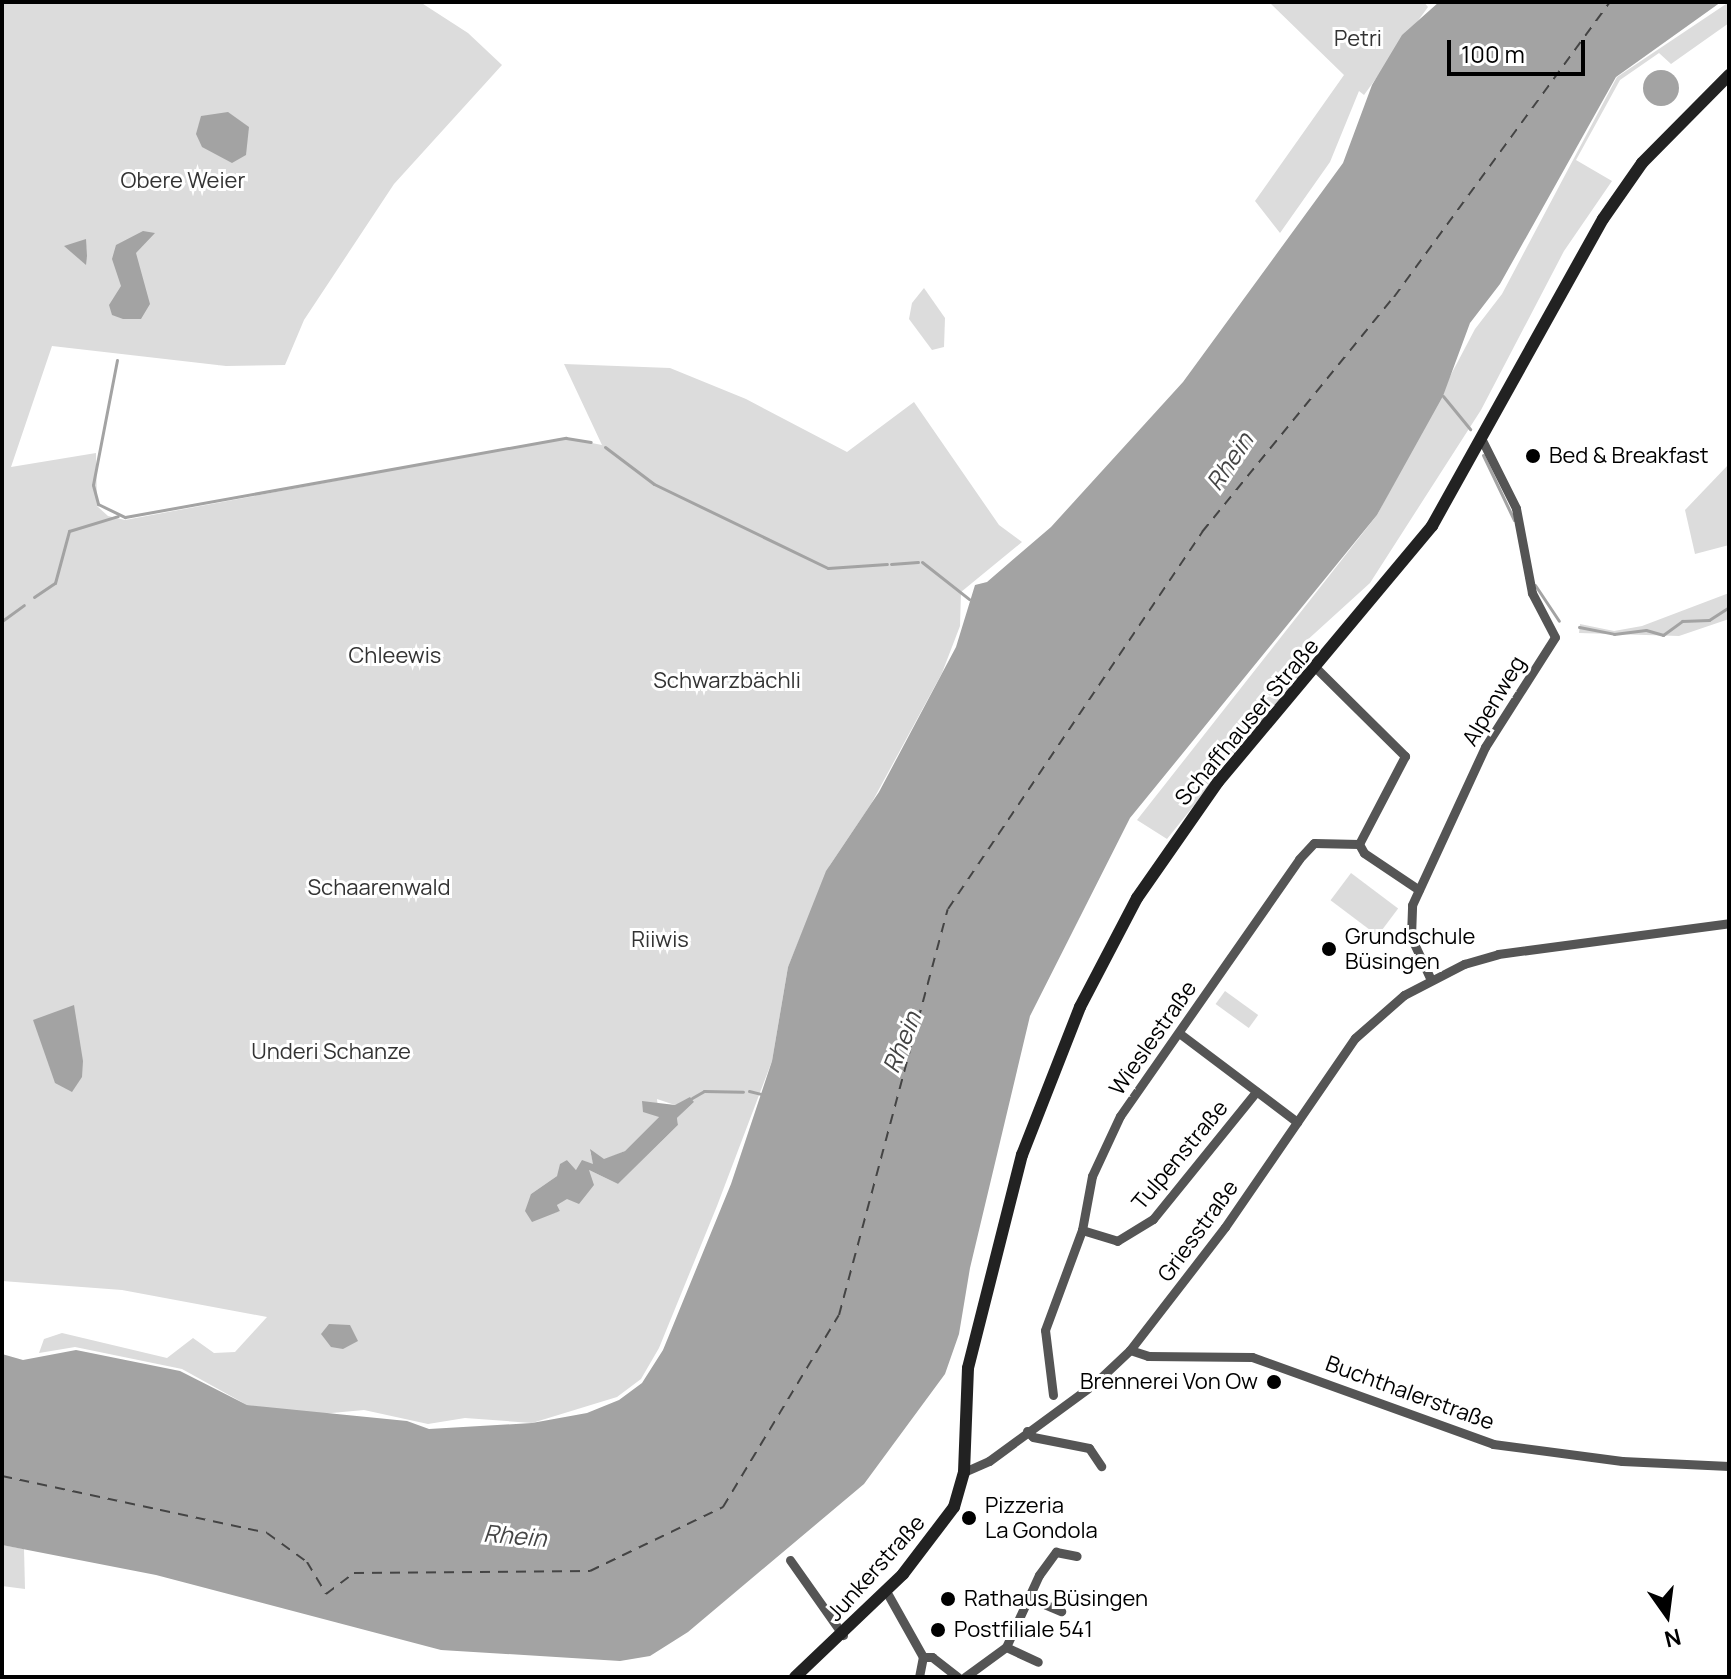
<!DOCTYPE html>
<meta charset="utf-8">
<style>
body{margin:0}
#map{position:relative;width:1731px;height:1679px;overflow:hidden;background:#fff;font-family:Manrope,sans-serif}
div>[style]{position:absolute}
.green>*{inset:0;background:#dcdcdc;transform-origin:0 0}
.water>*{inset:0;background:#a3a3a3}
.round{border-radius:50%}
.stream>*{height:3px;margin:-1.5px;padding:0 1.5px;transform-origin:1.5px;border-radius:1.5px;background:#a3a3a3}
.ferry>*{height:2px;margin-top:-1px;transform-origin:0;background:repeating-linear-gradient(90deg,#444 0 10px,transparent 0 18px)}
.minor>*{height:9px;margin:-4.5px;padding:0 4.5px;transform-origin:4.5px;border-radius:4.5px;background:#555}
.secondary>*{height:12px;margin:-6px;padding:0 6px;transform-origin:6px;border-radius:6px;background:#222}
.dots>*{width:22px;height:22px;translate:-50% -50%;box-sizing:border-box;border:4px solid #fff;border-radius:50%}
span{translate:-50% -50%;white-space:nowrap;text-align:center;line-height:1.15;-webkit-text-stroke:6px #fff;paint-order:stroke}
.park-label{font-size:22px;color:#333}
.poi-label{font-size:22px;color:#000}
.left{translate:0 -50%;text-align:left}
.right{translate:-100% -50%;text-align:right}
.street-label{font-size:22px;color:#000}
.water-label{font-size:24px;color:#444;font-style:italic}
.frame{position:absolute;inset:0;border:4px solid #000;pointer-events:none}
.north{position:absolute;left:1627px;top:1575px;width:80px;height:80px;-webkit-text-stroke:6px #fff;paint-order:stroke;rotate:166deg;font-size:22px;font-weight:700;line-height:32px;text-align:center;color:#000}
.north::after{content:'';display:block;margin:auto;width:28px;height:36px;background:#000;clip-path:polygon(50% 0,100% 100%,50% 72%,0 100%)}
.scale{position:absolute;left:1447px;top:40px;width:138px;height:36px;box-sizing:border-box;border:4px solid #000;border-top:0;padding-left:10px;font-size:24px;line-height:28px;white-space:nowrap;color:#000;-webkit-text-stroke:6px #fff;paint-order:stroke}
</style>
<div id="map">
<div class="green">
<i style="clip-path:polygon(evenodd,2px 2px,420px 2px,468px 33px,502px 65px,394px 184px,304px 320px,285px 365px,226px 366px,52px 346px,11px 467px,96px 453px,97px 506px,108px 516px,125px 520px,566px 438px,602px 445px,564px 364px,670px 368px,746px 399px,847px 452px,914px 402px,999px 525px,1022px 542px,961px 592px,960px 626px,942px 673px,871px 804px,830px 865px,788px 967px,772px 1061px,717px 1206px,659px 1348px,641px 1379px,617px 1397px,532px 1423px,465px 1418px,428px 1424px,364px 1410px,310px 1415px,247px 1405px,182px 1369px,75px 1347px,39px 1353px,44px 1339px,62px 1333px,167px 1358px,193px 1338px,214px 1353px,235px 1352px,267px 1317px,122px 1290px,2px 1281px,2px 2px,657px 1099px,675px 1105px,694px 1102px,677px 1118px,678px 1125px,618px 1184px,589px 1170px,557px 1205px,560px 1211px,543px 1216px,531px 1194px,557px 1176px,567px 1160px,576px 1170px,594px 1165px,590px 1151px,604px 1160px,625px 1151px,659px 1117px,657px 1099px)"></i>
<i style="clip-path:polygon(1269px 2px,1424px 2px,1428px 7px,1364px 95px,1359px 91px,1330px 162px,1280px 233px,1255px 201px,1344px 75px)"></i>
<i style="clip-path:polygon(1729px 2px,1729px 23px,1671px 64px,1659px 53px,1620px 80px,1576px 160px,1612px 181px,1564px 251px,1481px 410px,1370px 583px,1304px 643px,1303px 670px,1167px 839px,1137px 820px,1377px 515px,1475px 329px,1502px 294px,1617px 77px)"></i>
<i style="clip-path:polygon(924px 288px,945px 318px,944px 347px,932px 350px,909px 319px,912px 303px)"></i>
<i style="clip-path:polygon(1729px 464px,1729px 545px,1695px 554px,1685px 510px)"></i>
<i style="clip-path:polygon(1729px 593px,1729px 619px,1679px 636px,1579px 633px,1580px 624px,1614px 631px,1642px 626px)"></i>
<i style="left:1351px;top:873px;width:59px;height:34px;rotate:37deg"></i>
<i style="left:1225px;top:991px;width:41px;height:16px;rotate:36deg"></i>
<i style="clip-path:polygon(2px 1545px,24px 1549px,25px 1589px,2px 1586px)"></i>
</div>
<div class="water">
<i style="clip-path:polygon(1439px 2px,1721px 2px,1616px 77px,1500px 284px,1470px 323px,1443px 396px,1377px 515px,1130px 818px,1030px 1016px,970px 1268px,959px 1334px,945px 1374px,864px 1484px,688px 1632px,650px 1656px,620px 1661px,441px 1650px,156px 1575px,2px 1545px,2px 1354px,23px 1360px,76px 1350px,180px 1371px,247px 1405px,407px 1421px,429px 1429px,532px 1423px,587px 1413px,619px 1400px,642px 1383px,663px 1350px,731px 1184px,772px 1061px,788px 967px,826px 871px,879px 792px,956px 647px,975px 585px,987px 582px,1051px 527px,1183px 382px,1343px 163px,1372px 85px,1402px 35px)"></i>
<i class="round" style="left:1643px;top:70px;width:36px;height:36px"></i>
<i style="clip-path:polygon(228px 112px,249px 127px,246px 155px,232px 163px,202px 147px,196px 134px,201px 116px)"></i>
<i style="clip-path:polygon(143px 231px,155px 233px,136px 253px,150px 304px,141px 319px,123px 319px,112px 315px,109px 305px,121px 286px,112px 259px,116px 245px)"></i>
<i style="clip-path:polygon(86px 239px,87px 256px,86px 265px,64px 246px)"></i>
<i style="clip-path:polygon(74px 1005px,83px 1061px,82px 1077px,72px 1092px,55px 1083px,33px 1020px)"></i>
<i style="clip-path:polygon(690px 1097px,694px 1102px,677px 1118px,678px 1125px,618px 1184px,589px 1170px,594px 1185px,579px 1204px,567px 1199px,557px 1205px,560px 1211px,532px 1222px,525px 1211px,531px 1194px,557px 1176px,560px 1164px,567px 1160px,576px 1170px,582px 1160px,593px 1164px,590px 1149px,604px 1159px,625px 1151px,659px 1117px,643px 1112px,642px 1101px,675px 1105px)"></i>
<i style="clip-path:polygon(329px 1324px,350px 1325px,358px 1341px,343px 1349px,331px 1347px,321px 1334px)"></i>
</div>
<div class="stream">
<i style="left:117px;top:360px;width:127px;rotate:100.9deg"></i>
<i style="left:93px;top:485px;width:20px;rotate:75deg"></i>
<i style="left:98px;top:504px;width:30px;rotate:26deg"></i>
<i style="left:125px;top:517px;width:448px;rotate:-10.2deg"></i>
<i style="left:566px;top:438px;width:25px;rotate:9deg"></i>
<i style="left:1443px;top:396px;width:43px;rotate:50.7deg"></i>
<i style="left:605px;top:447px;width:61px;rotate:37.1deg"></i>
<i style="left:654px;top:484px;width:193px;rotate:25.8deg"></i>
<i style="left:828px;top:568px;width:59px;rotate:-3.9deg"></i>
<i style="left:1483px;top:455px;width:72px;rotate:64.5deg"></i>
<i style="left:922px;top:562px;width:60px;rotate:38.2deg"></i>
<i style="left:891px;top:564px;width:27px;rotate:-4deg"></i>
<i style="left:1535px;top:585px;width:43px;rotate:56.3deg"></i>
<i style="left:34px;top:597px;width:25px;rotate:-34deg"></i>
<i style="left:55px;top:583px;width:54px;rotate:-74.9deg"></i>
<i style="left:69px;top:531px;width:51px;rotate:-17deg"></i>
<i style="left:2px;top:621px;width:27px;rotate:-36deg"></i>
<i style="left:1579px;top:627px;width:36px;rotate:11deg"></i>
<i style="left:1614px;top:634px;width:32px;rotate:-7deg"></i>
<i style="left:1646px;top:630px;width:18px;rotate:16deg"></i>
<i style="left:1663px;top:635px;width:24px;rotate:-36deg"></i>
<i style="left:1682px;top:621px;width:27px;rotate:-2deg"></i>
<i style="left:1709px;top:620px;width:24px;rotate:-33deg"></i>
<i style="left:749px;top:1091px;width:12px;rotate:14deg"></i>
<i style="left:692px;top:1098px;width:14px;rotate:-30deg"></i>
<i style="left:704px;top:1091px;width:39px;rotate:1deg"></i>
</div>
<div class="ferry">
<i style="left:2px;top:1476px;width:271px;rotate:12.1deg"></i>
<i style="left:267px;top:1533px;width:49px;rotate:35.9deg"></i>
<i style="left:307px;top:1562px;width:37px;rotate:59deg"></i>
<i style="left:326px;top:1594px;width:35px;rotate:-37deg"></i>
<i style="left:354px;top:1573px;width:236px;rotate:-0.5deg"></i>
<i style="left:590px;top:1571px;width:148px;rotate:-25.7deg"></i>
<i style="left:723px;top:1507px;width:224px;rotate:-58.9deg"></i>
<i style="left:839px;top:1315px;width:420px;rotate:-75deg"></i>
<i style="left:948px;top:909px;width:455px;rotate:-56deg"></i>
<i style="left:1202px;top:532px;width:303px;rotate:-50.8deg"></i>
<i style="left:1394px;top:297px;width:366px;rotate:-53.8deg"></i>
</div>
<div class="minor">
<i style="left:1317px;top:669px;width:124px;rotate:44.7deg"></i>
<i style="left:1405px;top:756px;width:99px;rotate:117.6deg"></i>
<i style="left:1431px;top:980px;width:47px;rotate:-114.9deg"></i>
<i style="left:1411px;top:937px;width:32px;rotate:-88deg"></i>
<i style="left:1412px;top:905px;width:174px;rotate:-65.2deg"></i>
<i style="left:1485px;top:747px;width:130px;rotate:-57.5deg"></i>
<i style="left:1555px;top:637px;width:50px;rotate:-117.6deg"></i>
<i style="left:1532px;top:593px;width:86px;rotate:-100.7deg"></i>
<i style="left:1516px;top:508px;width:76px;rotate:-116.6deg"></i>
<i style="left:1179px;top:1033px;width:148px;rotate:37deg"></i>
<i style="left:1082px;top:1230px;width:37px;rotate:17deg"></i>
<i style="left:1117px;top:1241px;width:42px;rotate:-31.4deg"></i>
<i style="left:1153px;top:1219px;width:164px;rotate:-51deg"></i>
<i style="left:1130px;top:1350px;width:19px;rotate:18deg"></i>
<i style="left:1148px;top:1356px;width:104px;rotate:0.6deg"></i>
<i style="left:1252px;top:1357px;width:256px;rotate:19.8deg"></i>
<i style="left:1493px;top:1444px;width:130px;rotate:7.5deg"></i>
<i style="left:1622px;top:1461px;width:107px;rotate:2.7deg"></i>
<i style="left:1053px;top:1395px;width:65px;rotate:-97deg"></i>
<i style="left:1045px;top:1330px;width:107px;rotate:-69.7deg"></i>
<i style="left:1082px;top:1230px;width:55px;rotate:-79.5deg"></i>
<i style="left:1092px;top:1176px;width:66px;rotate:-65deg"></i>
<i style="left:1120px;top:1116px;width:313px;rotate:-55.1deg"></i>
<i style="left:1299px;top:859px;width:22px;rotate:-47deg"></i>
<i style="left:1314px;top:843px;width:45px;rotate:1.3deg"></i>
<i style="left:1359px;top:844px;width:10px;rotate:61deg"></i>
<i style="left:1364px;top:853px;width:66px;rotate:33.9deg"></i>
<i style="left:1027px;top:1431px;width:8px;rotate:45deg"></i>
<i style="left:1033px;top:1437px;width:57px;rotate:11.1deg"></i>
<i style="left:1089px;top:1448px;width:22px;rotate:56deg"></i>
<i style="left:964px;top:1472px;width:27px;rotate:-24deg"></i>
<i style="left:989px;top:1461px;width:130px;rotate:-36.3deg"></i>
<i style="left:1094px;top:1384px;width:50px;rotate:-43.4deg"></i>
<i style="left:1130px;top:1350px;width:155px;rotate:-52.3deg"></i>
<i style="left:1225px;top:1227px;width:229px;rotate:-55.5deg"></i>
<i style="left:1355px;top:1038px;width:65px;rotate:-41.3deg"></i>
<i style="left:1404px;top:995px;width:68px;rotate:-27.3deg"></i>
<i style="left:1464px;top:964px;width:35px;rotate:-16deg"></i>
<i style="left:1498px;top:954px;width:233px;rotate:-7.6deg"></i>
<i style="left:790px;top:1560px;width:92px;rotate:54.8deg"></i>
<i style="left:886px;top:1591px;width:76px;rotate:60.7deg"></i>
<i style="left:923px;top:1657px;width:9px"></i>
<i style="left:932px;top:1657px;width:33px;rotate:38deg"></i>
<i style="left:1030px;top:1598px;width:34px;rotate:23deg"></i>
<i style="left:1006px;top:1647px;width:35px;rotate:25deg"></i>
<i style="left:919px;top:1677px;width:20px;rotate:-79deg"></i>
<i style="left:965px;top:1677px;width:51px;rotate:-36.2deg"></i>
<i style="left:1006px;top:1647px;width:79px;rotate:-65.4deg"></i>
<i style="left:1039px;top:1575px;width:29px;rotate:-54deg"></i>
<i style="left:1056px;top:1552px;width:21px;rotate:11deg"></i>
</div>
<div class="secondary">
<i style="left:795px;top:1677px;width:149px;rotate:-43.6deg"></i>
<i style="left:903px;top:1574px;width:84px;rotate:-52.7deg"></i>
<i style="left:954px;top:1507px;width:36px;rotate:-74deg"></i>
<i style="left:964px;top:1472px;width:104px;rotate:-87.8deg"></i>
<i style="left:968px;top:1368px;width:220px;rotate:-75.8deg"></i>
<i style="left:1022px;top:1155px;width:159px;rotate:-68.6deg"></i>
<i style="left:1080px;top:1007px;width:123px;rotate:-62.4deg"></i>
<i style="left:1137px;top:898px;width:141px;rotate:-55.1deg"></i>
<i style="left:1218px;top:782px;width:334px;rotate:-50.1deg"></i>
<i style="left:1432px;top:526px;width:351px;rotate:-60.9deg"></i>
<i style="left:1603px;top:219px;width:68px;rotate:-55.1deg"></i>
<i style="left:1642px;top:163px;width:124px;rotate:-45.3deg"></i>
</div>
<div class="dots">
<i style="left:1533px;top:456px;background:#000"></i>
<i style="left:1329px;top:949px;background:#000"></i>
<i style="left:1274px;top:1382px;background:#000"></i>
<i style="left:969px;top:1518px;background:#000"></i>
<i style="left:948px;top:1599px;background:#000"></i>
<i style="left:938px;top:1630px;background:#000"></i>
</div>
<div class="park-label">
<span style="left:1358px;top:39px">Petri</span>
<span style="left:183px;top:181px">Obere Weier</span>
<span style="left:395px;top:656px">Chleewis</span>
<span style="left:727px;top:681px">Schwarzbächli</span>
<span style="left:379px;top:888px">Schaarenwald</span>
<span style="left:660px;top:940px">Riiwis</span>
<span style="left:331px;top:1052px">Underi Schanze</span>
</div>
<div class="poi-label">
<span class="left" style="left:1549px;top:456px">Bed &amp; Breakfast</span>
<span class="left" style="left:1345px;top:949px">Grundschule<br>Büsingen</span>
<span class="right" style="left:1258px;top:1382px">Brennerei Von Ow</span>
<span class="left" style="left:985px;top:1518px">Pizzeria<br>La Gondola</span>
<span class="left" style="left:964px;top:1599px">Rathaus Büsingen</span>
<span class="left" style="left:954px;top:1630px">Postfiliale 541</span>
</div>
<div class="street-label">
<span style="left:1494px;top:701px;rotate:-59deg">Alpenweg</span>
<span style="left:1247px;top:722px;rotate:-50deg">Schaffhauser Straße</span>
<span style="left:1153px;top:1038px;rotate:-55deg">Wieslestraße</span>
<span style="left:1180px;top:1155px;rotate:-50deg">Tulpenstraße</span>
<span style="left:1198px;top:1231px;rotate:-54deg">Griesstraße</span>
<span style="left:1410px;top:1393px;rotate:20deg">Buchthalerstraße</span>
<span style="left:876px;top:1568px;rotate:-48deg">Junkerstraße</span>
</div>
<div class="water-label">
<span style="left:1229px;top:461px;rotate:-56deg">Rhein</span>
<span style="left:901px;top:1042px;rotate:-68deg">Rhein</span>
<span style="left:515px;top:1535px;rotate:5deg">Rhein</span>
</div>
<div class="frame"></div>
<div class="north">N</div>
<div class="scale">100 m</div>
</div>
